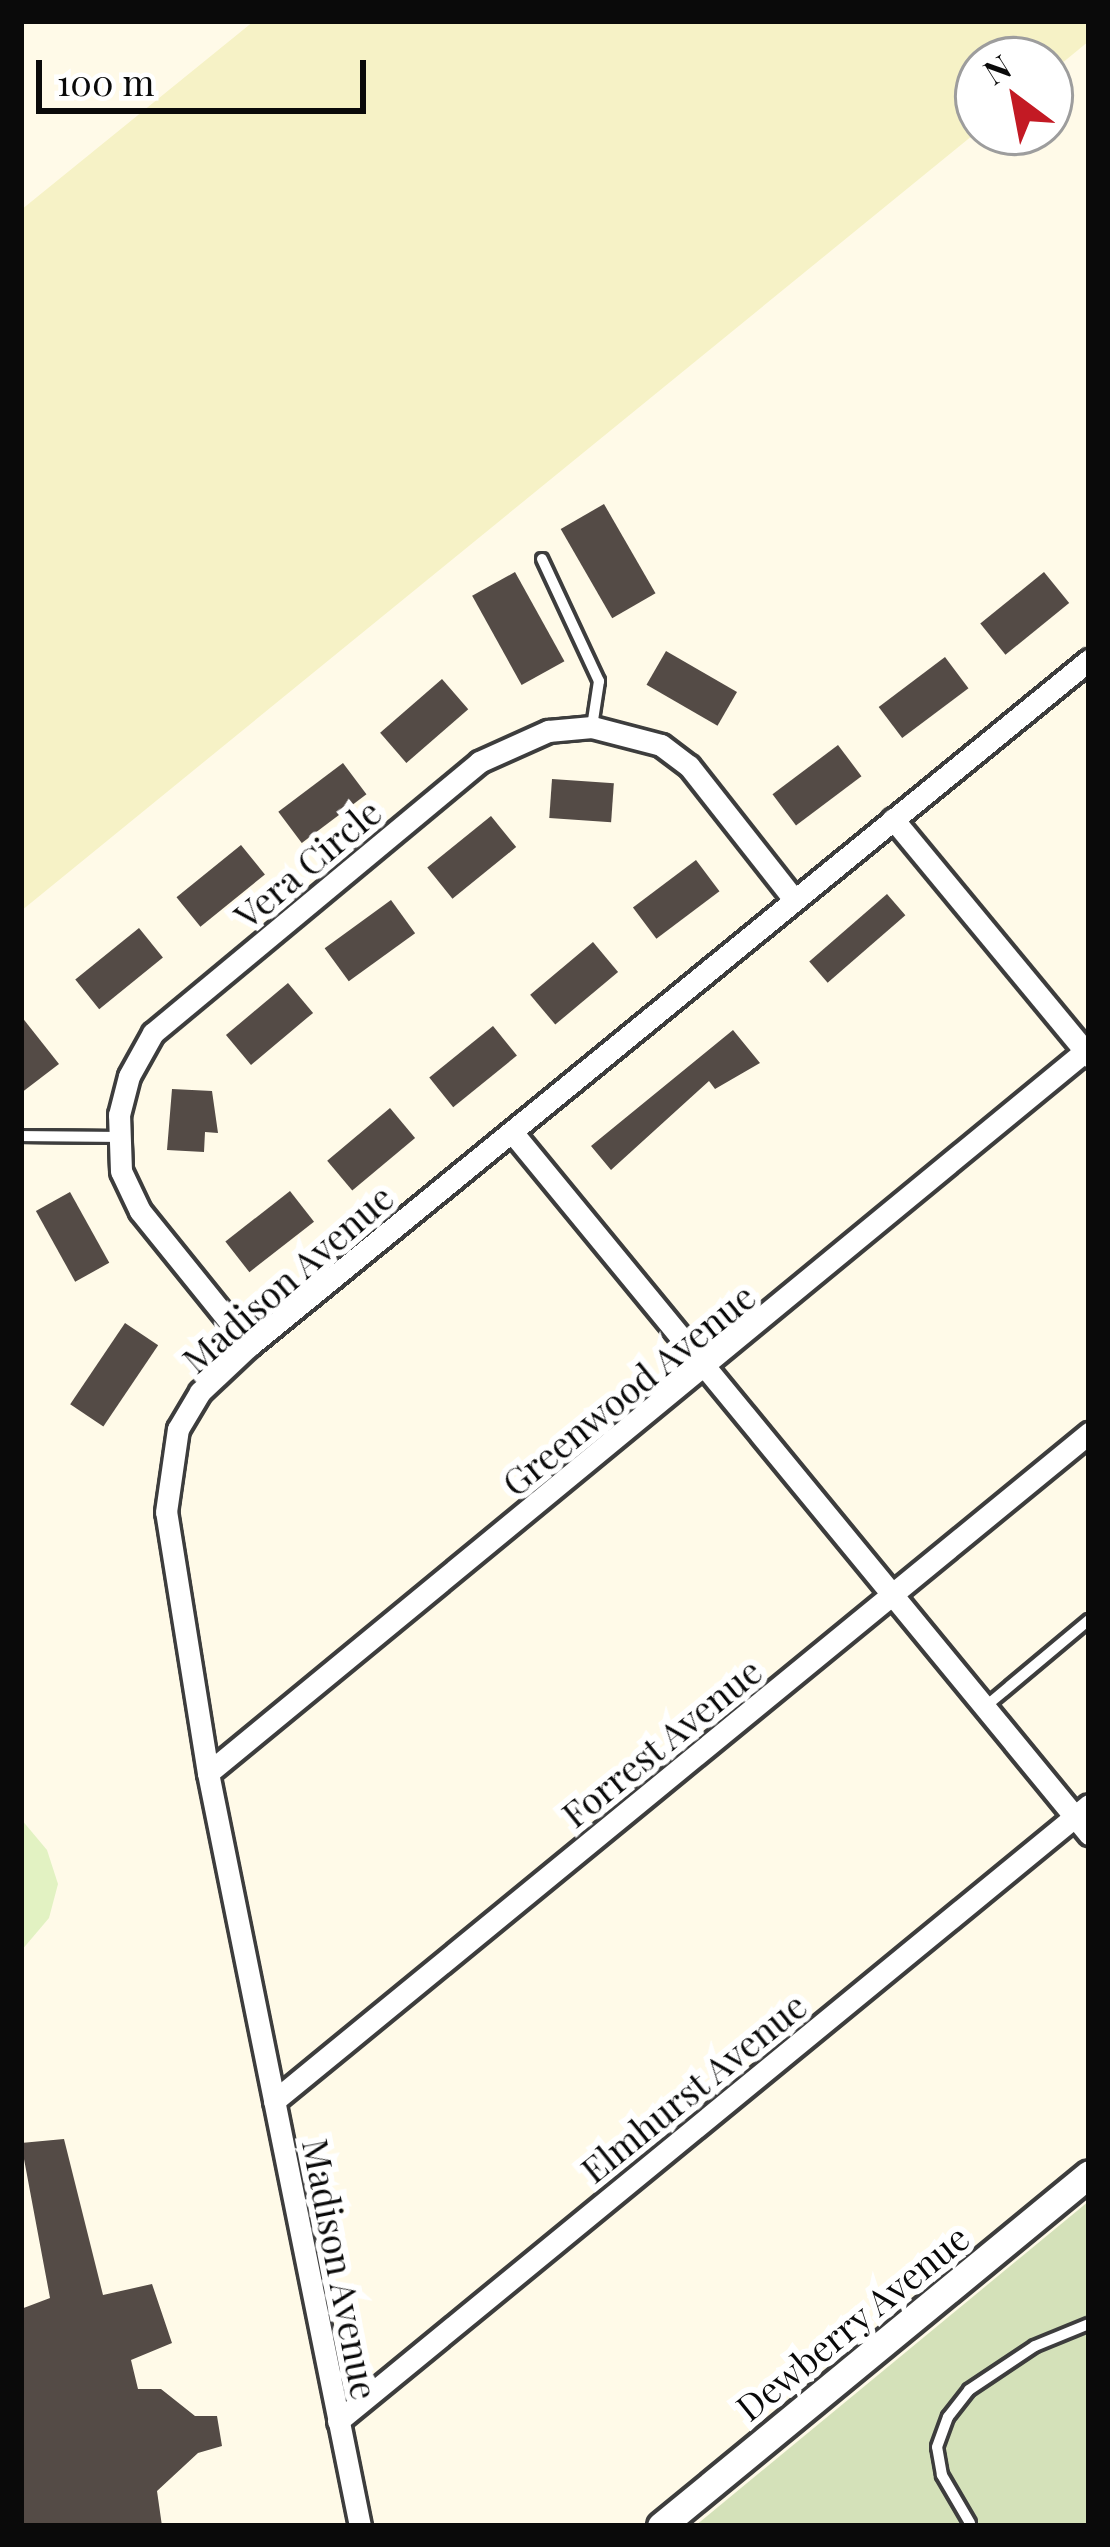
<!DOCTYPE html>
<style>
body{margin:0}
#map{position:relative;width:1110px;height:2547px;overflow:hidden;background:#fffae8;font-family:"Playfair Display",serif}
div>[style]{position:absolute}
.farmland>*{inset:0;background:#f6f2c6}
.cemetery>*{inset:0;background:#d4e1b9}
.pitch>*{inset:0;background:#e2f2c2}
.building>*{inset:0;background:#544b46;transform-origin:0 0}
.roads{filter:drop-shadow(3px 0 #3d3d3d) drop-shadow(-3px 0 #3d3d3d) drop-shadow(0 3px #3d3d3d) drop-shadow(0 -3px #3d3d3d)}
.service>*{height:10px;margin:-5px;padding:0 5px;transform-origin:5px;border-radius:5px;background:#fff}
.minor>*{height:21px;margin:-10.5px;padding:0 10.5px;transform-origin:10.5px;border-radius:10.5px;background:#fff}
.tertiary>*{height:27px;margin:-13.5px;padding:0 13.5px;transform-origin:13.5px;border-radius:13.5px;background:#fff}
span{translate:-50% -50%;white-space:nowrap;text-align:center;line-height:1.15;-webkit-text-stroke:12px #fff;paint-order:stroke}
.street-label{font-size:36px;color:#0a0a0a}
.frame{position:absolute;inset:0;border:24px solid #0a0a0a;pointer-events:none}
.north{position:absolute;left:954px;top:36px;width:120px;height:120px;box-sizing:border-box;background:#fff;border:3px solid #9d9d9d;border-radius:50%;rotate:328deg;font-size:33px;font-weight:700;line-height:48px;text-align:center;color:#0a0a0a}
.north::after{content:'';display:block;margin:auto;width:42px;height:54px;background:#c31a24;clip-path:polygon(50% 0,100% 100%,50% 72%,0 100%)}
.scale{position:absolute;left:36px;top:60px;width:330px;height:54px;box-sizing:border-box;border:6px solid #0a0a0a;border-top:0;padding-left:15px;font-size:36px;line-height:42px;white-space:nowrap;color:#0a0a0a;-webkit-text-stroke:9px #fff;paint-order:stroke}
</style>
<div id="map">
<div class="farmland">
<i style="clip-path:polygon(254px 21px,1089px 21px,1089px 41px,1050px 73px,1050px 60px,978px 60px,978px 131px,21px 911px,21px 210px)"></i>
</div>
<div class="cemetery">
<i style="clip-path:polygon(1089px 2201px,1089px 2526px,695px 2526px)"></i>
</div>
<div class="pitch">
<i style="clip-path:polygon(21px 1819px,47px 1850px,58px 1884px,49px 1918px,21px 1951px)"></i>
</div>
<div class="building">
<i style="left:604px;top:504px;width:103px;height:50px;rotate:60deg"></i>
<i style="left:515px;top:572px;width:102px;height:49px;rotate:61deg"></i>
<i style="left:1044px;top:572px;width:40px;height:82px;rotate:51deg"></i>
<i style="left:666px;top:651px;width:82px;height:39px;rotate:30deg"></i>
<i style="left:945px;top:657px;width:39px;height:83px;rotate:53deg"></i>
<i style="left:442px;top:679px;width:40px;height:82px;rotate:49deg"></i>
<i style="left:838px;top:745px;width:39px;height:82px;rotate:53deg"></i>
<i style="left:343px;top:763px;width:39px;height:81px;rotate:53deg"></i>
<i style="left:552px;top:779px;width:62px;height:39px;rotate:4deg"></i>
<i style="left:491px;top:816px;width:40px;height:82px;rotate:51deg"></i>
<i style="left:241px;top:845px;width:38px;height:83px;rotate:51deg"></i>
<i style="left:696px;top:860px;width:39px;height:79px;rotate:53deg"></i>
<i style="left:887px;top:894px;width:28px;height:103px;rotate:49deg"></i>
<i style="left:391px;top:900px;width:41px;height:82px;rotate:54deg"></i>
<i style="left:139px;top:928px;width:38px;height:82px;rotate:51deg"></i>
<i style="left:593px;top:942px;width:39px;height:82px;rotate:50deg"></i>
<i style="left:288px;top:983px;width:39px;height:81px;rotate:50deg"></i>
<i style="clip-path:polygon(21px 1016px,59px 1064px,21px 1093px)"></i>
<i style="left:493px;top:1026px;width:38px;height:82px;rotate:51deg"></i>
<i style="clip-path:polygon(733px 1030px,760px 1063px,715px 1089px,709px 1081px,611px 1170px,591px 1146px)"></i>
<i style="clip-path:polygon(172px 1089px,212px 1091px,218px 1133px,205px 1132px,204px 1152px,167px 1150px)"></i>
<i style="left:390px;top:1108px;width:39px;height:82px;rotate:50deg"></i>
<i style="left:290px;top:1191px;width:39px;height:82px;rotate:52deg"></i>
<i style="left:70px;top:1192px;width:81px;height:39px;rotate:61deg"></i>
<i style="left:125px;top:1323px;width:40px;height:98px;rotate:34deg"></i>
<i style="clip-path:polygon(64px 2139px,103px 2295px,152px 2284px,172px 2343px,131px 2360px,138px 2389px,161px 2389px,195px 2416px,217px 2416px,222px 2446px,198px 2453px,157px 2491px,162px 2526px,21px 2526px,21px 2309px,50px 2298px,21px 2143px)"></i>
</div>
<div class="roads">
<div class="service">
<i style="left:542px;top:559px;width:135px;rotate:65deg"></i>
<i style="left:599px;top:681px;width:47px;rotate:98.7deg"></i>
<i style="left:21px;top:1136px;width:97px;rotate:0.6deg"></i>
<i style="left:986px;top:1706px;width:134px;rotate:-39.9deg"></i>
<i style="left:970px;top:2523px;width:56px;rotate:-120.3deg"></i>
<i style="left:942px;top:2475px;width:28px;rotate:-100deg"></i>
<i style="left:937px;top:2447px;width:32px;rotate:-70deg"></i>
<i style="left:948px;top:2417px;width:34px;rotate:-52deg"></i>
<i style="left:969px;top:2390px;width:79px;rotate:-33.7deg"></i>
<i style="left:1035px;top:2346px;width:58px;rotate:-22.2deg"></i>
</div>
<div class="minor">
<i style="left:893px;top:819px;width:308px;rotate:50.4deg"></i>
<i style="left:512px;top:1132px;width:909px;rotate:50.58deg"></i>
<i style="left:249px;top:1346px;width:174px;rotate:-128.9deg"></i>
<i style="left:140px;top:1211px;width:44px;rotate:-115.4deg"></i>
<i style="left:121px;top:1171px;width:56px;rotate:-92deg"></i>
<i style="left:119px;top:1115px;width:40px;rotate:-75.6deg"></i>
<i style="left:129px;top:1076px;width:49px;rotate:-60.8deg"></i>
<i style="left:153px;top:1033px;width:424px;rotate:-39.7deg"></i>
<i style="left:479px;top:762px;width:76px;rotate:-24.2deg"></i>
<i style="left:548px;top:731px;width:44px;rotate:-5.2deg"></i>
<i style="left:592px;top:727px;width:71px;rotate:14.6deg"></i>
<i style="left:661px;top:745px;width:35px;rotate:37deg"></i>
<i style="left:689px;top:766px;width:167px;rotate:51.8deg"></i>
<i style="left:208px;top:1773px;width:1136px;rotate:-39.46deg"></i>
<i style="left:274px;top:2101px;width:1054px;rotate:-39.34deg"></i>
<i style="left:338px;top:2421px;width:971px;rotate:-39.36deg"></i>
<i style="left:360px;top:2526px;width:768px;rotate:-101.41deg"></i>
<i style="left:208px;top:1773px;width:264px;rotate:-99.1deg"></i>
<i style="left:166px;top:1512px;width:84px;rotate:-81.8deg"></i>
<i style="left:178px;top:1429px;width:43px;rotate:-59.3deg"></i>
<i style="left:200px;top:1392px;width:67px;rotate:-43.2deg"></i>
<i style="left:249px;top:1346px;width:1085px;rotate:-39.24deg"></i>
</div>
<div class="tertiary">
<i style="left:661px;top:2526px;width:554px;rotate:-39.43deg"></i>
</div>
</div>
<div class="street-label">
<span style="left:307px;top:863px;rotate:-40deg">Vera Circle</span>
<span style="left:287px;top:1278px;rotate:-41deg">Madison Avenue</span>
<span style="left:628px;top:1389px;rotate:-39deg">Greenwood Avenue</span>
<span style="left:661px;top:1742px;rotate:-39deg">Forrest Avenue</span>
<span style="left:693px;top:2087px;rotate:-39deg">Elmhurst Avenue</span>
<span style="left:341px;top:2269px;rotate:79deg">Madison Avenue</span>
<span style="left:852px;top:2322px;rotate:-39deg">Dewberry Avenue</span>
</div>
<div class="frame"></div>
<div class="north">N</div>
<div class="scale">100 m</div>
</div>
